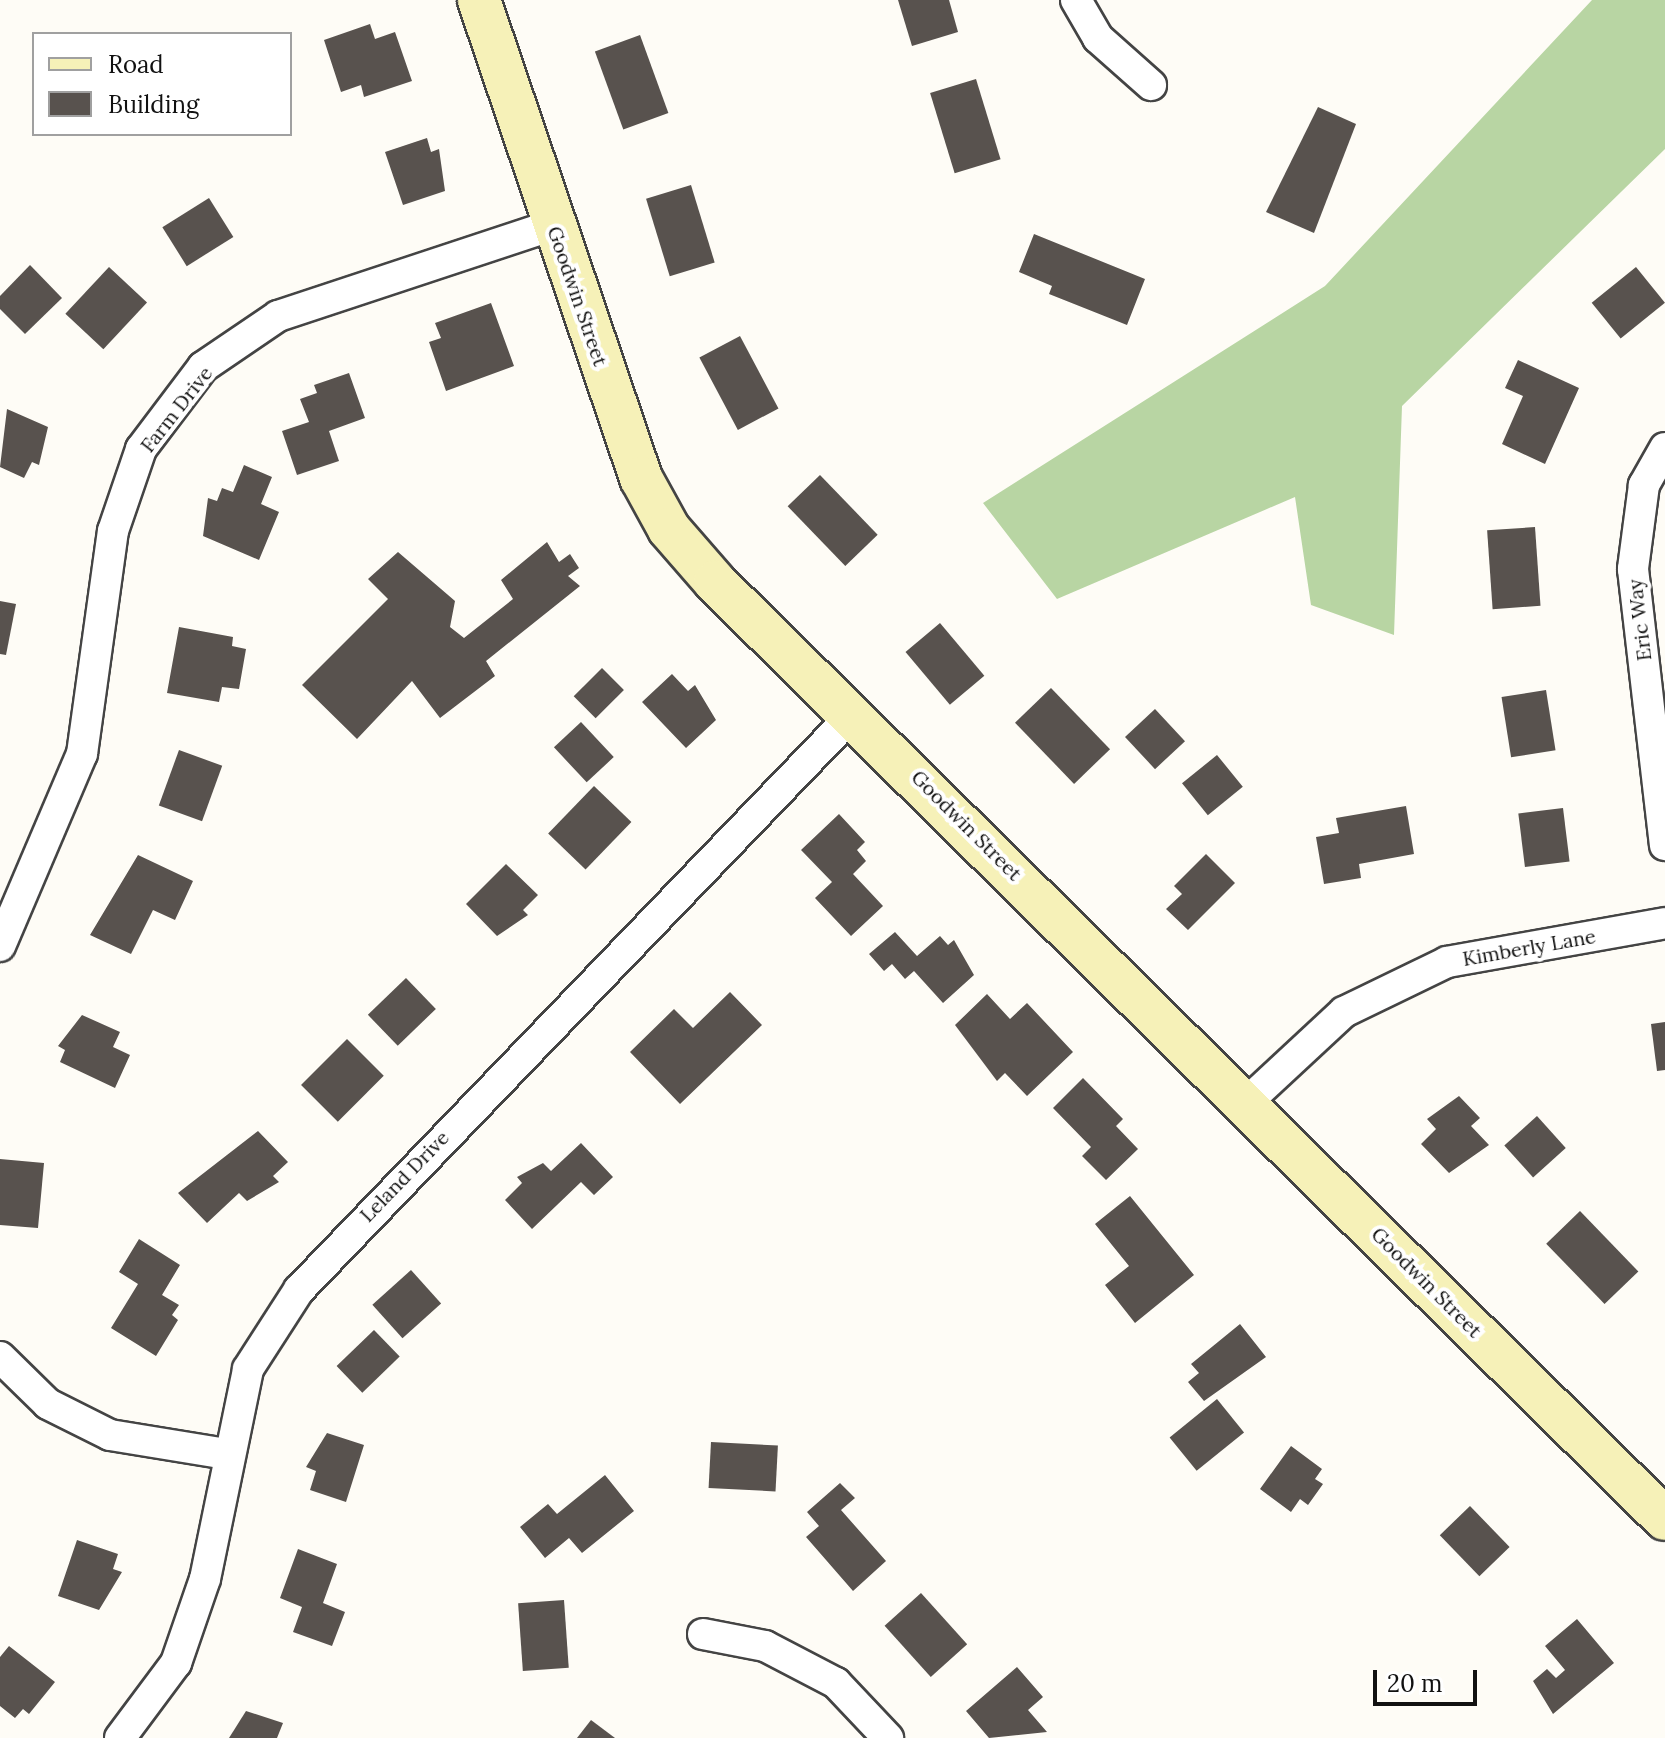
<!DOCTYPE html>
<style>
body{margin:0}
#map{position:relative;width:1665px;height:1738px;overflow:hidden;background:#fefcf6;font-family:Lora,serif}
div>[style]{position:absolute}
.forest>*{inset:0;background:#b8d5a3}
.building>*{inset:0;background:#58524e;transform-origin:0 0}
.roads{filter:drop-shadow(2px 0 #444) drop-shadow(-2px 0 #444) drop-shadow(0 2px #444) drop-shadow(0 -2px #444)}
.street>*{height:30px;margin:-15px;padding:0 15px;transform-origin:15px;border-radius:15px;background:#fff}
.secondary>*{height:42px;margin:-21px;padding:0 21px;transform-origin:21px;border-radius:21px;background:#f6f1b8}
span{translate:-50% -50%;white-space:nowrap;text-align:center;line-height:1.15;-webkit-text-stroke:8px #fff;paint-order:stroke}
.street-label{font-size:20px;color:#111}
.legend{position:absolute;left:32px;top:32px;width:260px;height:104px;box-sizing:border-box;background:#fff;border:2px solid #a0a0a0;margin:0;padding:10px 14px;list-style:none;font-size:24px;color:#111}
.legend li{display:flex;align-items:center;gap:16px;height:40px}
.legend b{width:40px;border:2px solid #a0a0a0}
.scale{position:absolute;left:1373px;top:1670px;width:104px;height:36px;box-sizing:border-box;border:4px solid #111;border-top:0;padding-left:10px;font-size:24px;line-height:28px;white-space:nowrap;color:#111;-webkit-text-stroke:6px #fff;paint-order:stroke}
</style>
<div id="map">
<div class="forest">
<i style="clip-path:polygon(1592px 0,1665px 0,1665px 149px,1402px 406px,1394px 635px,1311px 605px,1295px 497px,1057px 599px,983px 503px,1325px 286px)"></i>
</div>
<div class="building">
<i style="clip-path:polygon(898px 0,949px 0,958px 32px,912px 46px)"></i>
<i style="clip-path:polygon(370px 24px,375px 39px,395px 32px,412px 81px,364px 97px,361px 85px,341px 92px,324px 40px)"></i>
<i style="left:640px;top:35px;width:83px;height:48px;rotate:70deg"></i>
<i style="left:976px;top:79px;width:84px;height:48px;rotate:73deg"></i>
<i style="clip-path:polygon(1318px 107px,1356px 124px,1314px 233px,1266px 212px)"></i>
<i style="clip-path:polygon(427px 138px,431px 152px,439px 149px,445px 191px,403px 205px,385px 152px)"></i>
<i style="left:691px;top:185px;width:81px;height:47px;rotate:73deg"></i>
<i style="left:209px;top:198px;width:46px;height:55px;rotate:58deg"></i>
<i style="clip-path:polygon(1034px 234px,1145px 279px,1127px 325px,1049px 294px,1052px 286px,1019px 272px)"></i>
<i style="clip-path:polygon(30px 265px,62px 298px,25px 334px,0 309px,0 296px)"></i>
<i style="left:109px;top:267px;width:52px;height:64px;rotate:43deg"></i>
<i style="left:1636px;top:267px;width:46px;height:57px;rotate:51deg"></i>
<i style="clip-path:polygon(491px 303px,514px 366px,446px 391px,429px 342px,441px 338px,435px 323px)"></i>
<i style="left:740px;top:336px;width:82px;height:46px;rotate:62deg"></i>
<i style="clip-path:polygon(1518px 360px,1579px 388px,1545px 464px,1502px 444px,1523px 396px,1505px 388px)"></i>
<i style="clip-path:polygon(349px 373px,365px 418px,329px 431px,339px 461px,297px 475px,282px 431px,309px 422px,300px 399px,317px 393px,314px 385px)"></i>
<i style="clip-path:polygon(7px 409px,48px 427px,39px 465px,32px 462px,24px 478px,0 467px)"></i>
<i style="clip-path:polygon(244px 465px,272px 477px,261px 504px,279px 512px,259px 560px,203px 536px,208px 498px,217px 501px,222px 488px,233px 492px)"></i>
<i style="left:820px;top:475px;width:83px;height:45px;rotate:46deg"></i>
<i style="left:1535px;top:527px;width:79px;height:48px;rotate:86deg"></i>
<i style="clip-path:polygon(547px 542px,559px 562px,570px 554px,579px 568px,568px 576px,580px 586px,486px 661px,495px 676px,440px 718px,412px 681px,357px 739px,302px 685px,388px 599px,368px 579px,398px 552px,455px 601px,450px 627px,464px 638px,513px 599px,501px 580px)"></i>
<i style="clip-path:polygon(0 601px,16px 604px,6px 655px,0 654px)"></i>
<i style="left:940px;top:623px;width:69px;height:45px;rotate:50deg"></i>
<i style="clip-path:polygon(179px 627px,233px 637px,232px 646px,246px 649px,239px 689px,222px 687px,219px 702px,167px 693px)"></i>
<i style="left:602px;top:668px;width:31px;height:40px;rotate:45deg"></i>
<i style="clip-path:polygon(672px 674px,688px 691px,695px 685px,716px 720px,686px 748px,642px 702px)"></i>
<i style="left:1051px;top:688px;width:85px;height:50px;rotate:46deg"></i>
<i style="left:1546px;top:690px;width:61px;height:45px;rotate:81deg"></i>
<i style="left:1155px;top:709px;width:44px;height:41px;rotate:47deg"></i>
<i style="left:581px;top:722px;width:48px;height:37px;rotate:47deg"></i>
<i style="left:179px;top:750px;width:46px;height:59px;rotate:20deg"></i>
<i style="left:1217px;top:755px;width:41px;height:45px;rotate:51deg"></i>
<i style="left:594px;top:786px;width:52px;height:66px;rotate:44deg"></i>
<i style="clip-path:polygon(1406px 806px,1414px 854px,1359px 864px,1361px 878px,1324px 884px,1316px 837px,1339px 833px,1336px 818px)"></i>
<i style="left:1563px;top:808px;width:54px;height:45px;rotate:83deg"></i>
<i style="clip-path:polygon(839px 814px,865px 842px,857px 850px,866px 861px,853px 874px,883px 906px,851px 936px,815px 898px,832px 882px,801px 850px)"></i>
<i style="clip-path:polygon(1206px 854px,1235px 883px,1188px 930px,1166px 909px,1182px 894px,1174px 886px)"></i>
<i style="clip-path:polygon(138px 855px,193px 881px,175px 920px,153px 910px,131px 954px,90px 935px)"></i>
<i style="clip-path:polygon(506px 864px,538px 895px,523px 910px,528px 915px,497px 936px,466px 904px)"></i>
<i style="clip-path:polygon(895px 932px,917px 956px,940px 936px,948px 945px,954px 940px,974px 975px,943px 1003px,914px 971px,905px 979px,892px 964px,884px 971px,869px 954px)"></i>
<i style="left:406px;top:978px;width:43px;height:53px;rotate:46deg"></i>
<i style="clip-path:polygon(730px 992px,762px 1025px,680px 1104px,630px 1052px,674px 1009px,693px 1028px)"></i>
<i style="clip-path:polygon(987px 994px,1010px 1019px,1027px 1003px,1073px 1052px,1027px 1096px,1005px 1073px,997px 1081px,955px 1025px)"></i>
<i style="clip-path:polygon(82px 1015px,120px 1032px,113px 1047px,130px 1055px,115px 1088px,60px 1062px,65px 1050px,58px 1046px)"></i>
<i style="clip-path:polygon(1665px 1022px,1665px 1070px,1657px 1071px,1651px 1024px)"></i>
<i style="left:347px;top:1039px;width:52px;height:65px;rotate:45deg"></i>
<i style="clip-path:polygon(1083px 1078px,1123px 1119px,1116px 1126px,1138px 1149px,1106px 1180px,1082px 1156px,1091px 1147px,1053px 1108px)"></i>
<i style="clip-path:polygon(1459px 1096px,1480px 1118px,1471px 1126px,1489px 1145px,1449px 1173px,1421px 1144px,1436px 1129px,1427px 1119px)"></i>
<i style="left:1537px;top:1116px;width:43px;height:44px;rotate:48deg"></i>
<i style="clip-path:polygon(258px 1131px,288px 1162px,273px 1176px,279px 1182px,247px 1201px,239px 1193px,207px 1223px,178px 1193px)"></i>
<i style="clip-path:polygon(581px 1143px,613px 1177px,594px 1195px,581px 1182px,532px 1229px,505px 1200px,522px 1183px,517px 1177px,543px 1163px,551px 1171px)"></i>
<i style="clip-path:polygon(0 1159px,44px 1163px,38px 1228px,0 1225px)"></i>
<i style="clip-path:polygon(1130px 1196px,1194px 1275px,1135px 1323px,1105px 1285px,1129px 1266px,1095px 1224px)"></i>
<i style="left:1580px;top:1211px;width:84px;height:47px;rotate:46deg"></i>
<i style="clip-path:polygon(139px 1239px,180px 1265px,162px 1295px,179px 1305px,172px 1315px,178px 1320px,156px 1356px,111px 1328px,138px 1284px,119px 1272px)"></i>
<i style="left:411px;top:1270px;width:45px;height:52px;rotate:48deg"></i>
<i style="clip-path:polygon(1240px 1324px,1266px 1357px,1204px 1401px,1188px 1382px,1199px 1373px,1191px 1364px)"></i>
<i style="left:374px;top:1330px;width:37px;height:52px;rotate:46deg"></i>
<i style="left:1217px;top:1399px;width:43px;height:61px;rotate:51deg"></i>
<i style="clip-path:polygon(327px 1433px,364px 1445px,346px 1502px,310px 1490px,316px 1471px,306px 1467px)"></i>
<i style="left:711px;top:1442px;width:67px;height:46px;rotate:3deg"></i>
<i style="clip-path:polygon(1291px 1446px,1322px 1469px,1315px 1479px,1323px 1484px,1308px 1505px,1300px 1499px,1291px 1512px,1260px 1489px)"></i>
<i style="clip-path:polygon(605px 1475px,634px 1511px,582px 1553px,569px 1538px,545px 1558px,520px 1527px,548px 1504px,557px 1514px)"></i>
<i style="clip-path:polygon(840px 1483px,855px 1498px,841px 1510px,886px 1561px,853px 1591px,806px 1537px,819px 1526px,807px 1512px)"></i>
<i style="left:1470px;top:1506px;width:57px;height:42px;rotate:46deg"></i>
<i style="clip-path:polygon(77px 1540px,118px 1554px,113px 1569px,122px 1572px,99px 1610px,58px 1596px)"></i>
<i style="clip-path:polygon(298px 1549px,337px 1564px,323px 1603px,345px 1612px,332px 1646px,293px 1632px,302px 1607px,280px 1598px)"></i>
<i style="left:921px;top:1593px;width:69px;height:49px;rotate:48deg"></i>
<i style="left:564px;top:1600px;width:68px;height:46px;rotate:86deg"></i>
<i style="clip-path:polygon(1577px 1619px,1614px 1663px,1553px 1714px,1533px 1681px,1547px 1669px,1556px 1678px,1565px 1670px,1545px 1646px)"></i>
<i style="clip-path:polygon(9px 1646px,55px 1682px,29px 1714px,23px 1709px,15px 1718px,0 1706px,0 1657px)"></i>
<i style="clip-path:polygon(1017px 1667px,1043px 1697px,1028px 1710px,1047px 1732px,989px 1738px,966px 1711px)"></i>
<i style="clip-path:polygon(246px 1711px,283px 1723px,277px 1738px,229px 1738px)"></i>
<i style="clip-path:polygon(591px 1720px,615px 1738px,577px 1738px)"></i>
</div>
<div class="roads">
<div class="street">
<i style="left:1076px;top:0;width:44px;rotate:59.9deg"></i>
<i style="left:1098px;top:38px;width:71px;rotate:41.6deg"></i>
<i style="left:1665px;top:448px;width:43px;rotate:119.6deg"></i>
<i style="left:1644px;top:485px;width:85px;rotate:97.5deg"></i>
<i style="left:1633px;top:569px;width:278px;rotate:83.4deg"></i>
<i style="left:0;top:946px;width:209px;rotate:-66.9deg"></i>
<i style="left:82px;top:754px;width:225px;rotate:-82.1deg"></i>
<i style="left:113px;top:531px;width:87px;rotate:-71.1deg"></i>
<i style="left:141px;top:449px;width:103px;rotate:-52.9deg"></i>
<i style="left:203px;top:367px;width:91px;rotate:-34.2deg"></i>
<i style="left:278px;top:316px;width:290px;rotate:-18.3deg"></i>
<i style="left:1247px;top:1102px;width:132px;rotate:-42.9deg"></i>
<i style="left:1344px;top:1012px;width:114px;rotate:-25.9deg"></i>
<i style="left:1447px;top:962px;width:221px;rotate:-10.1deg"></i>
<i style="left:0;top:1357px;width:67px;rotate:44.4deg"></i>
<i style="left:48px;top:1404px;width:69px;rotate:26.6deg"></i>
<i style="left:110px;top:1435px;width:118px;rotate:9.3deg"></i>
<i style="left:703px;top:1634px;width:63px;rotate:11deg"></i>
<i style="left:765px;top:1646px;width:80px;rotate:27.5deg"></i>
<i style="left:836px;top:1683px;width:76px;rotate:46.6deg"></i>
<i style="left:120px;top:1738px;width:94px;rotate:-53.3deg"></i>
<i style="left:176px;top:1663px;width:89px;rotate:-71deg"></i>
<i style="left:205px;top:1579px;width:214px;rotate:-78.4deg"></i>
<i style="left:248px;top:1369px;width:94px;rotate:-57.2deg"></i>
<i style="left:299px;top:1290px;width:801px;rotate:-46.11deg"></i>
</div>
<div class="secondary">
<i style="left:479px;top:0;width:505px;rotate:71.28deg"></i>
<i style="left:641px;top:478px;width:58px;rotate:61.2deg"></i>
<i style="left:669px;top:529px;width:70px;rotate:49deg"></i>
<i style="left:715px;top:582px;width:1334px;rotate:44.61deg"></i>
</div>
</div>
<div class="street-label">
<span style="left:578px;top:296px;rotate:71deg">Goodwin Street</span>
<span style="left:176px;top:409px;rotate:-52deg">Farm Drive</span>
<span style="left:1639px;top:620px;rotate:-97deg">Eric Way</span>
<span style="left:967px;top:825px;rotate:45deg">Goodwin Street</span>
<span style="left:1529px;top:947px;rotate:-10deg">Kimberly Lane</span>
<span style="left:404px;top:1176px;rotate:-46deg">Leland Drive</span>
<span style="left:1427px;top:1282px;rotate:45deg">Goodwin Street</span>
</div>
<ul class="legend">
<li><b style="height:10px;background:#f6f1b8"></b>Road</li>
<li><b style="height:22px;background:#58524e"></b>Building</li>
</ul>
<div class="scale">20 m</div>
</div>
